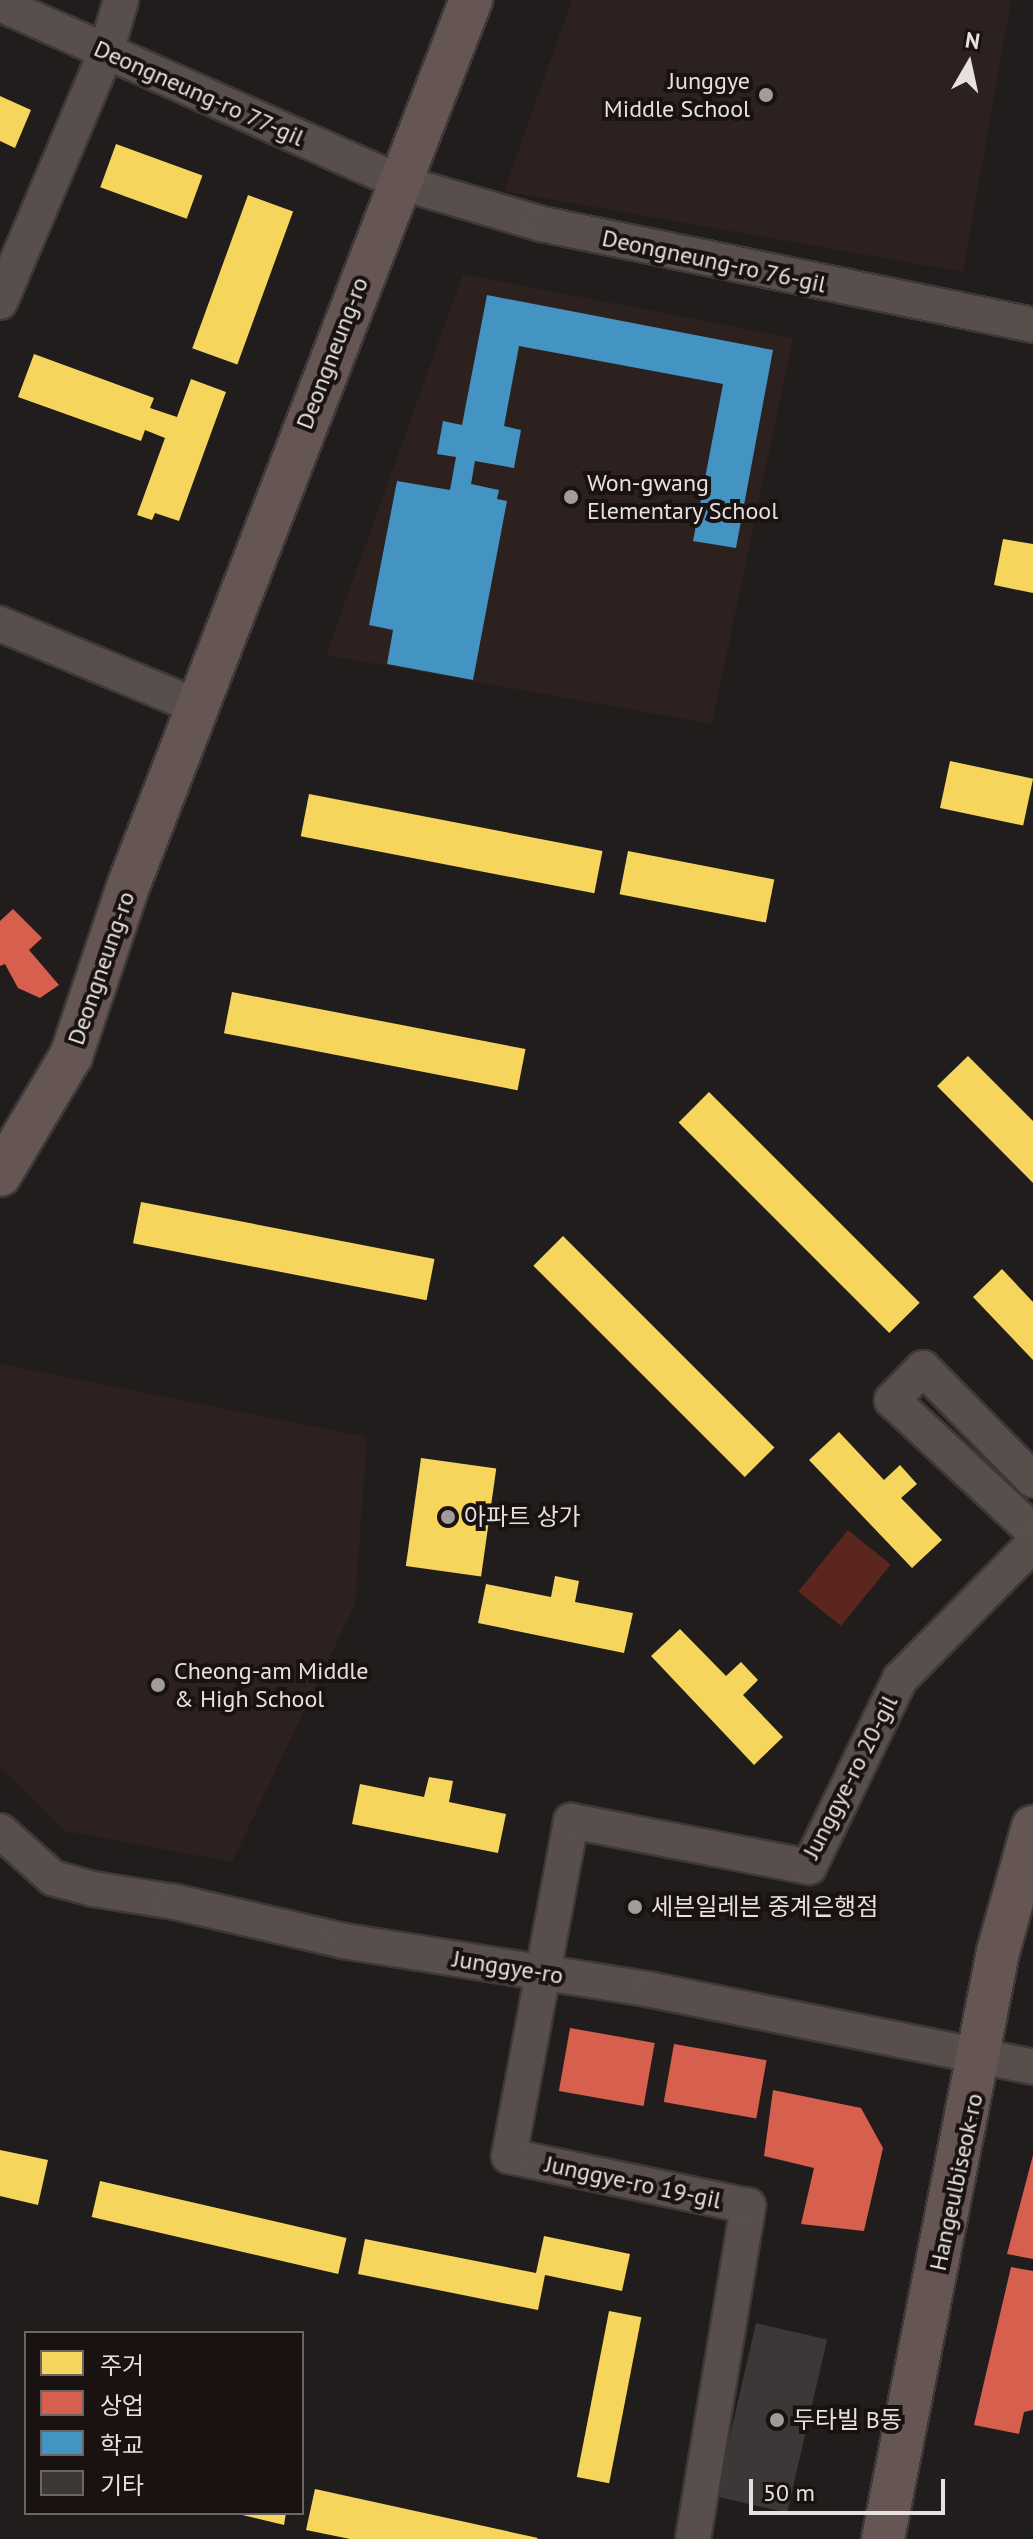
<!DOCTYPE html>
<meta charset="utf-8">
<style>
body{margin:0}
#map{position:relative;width:1033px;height:2539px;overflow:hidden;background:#211d1c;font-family:"PT Sans","Noto Sans KR",sans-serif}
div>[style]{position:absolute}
.built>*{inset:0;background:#2d211f}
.green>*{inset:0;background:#5b261d;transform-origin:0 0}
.homes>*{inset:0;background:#f6d55c;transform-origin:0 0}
.shops>*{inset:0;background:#d6604d;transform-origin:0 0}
.schools>*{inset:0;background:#4393c3}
.building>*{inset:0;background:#3b3837;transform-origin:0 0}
.roads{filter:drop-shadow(2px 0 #3c3938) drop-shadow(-2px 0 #3c3938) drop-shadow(0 2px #3c3938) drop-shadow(0 -2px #3c3938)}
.minor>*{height:34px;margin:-17px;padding:0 17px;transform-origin:17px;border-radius:17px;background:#584e4c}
.major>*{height:42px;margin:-21px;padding:0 21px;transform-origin:21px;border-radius:21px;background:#665653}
.dots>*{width:22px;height:22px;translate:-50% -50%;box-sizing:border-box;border:4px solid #191211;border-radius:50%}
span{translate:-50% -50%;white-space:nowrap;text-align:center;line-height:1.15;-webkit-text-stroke:8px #191211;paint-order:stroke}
.poi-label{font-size:24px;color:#e6e1e0}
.right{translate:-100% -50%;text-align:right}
.left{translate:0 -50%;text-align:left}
.street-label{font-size:24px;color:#e6e1e0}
.legend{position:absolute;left:24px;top:2331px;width:280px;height:184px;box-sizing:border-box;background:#191211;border:2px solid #6b6564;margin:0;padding:10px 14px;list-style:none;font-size:24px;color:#e6e1e0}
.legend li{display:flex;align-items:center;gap:16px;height:40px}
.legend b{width:40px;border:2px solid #6b6564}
.north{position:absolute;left:929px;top:24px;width:80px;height:80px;-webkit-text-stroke:6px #191211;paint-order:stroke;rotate:9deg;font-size:22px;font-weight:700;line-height:32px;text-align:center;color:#e6e1e0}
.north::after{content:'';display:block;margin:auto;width:28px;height:36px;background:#e6e1e0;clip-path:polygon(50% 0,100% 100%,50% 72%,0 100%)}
.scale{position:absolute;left:749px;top:2479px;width:196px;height:36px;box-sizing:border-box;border:4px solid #e6e1e0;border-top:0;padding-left:10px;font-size:24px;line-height:28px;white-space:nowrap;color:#e6e1e0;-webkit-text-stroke:6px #191211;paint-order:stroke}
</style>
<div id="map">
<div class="built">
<i style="clip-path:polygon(572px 0,1011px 0,963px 272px,504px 191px)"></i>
<i style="clip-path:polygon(463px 274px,793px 338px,712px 724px,326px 655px)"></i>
<i style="clip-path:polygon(0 1364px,367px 1437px,355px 1604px,232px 1862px,65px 1831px,0 1767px)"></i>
</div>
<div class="green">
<i style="left:848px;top:1530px;width:55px;height:79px;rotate:39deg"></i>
</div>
<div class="homes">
<i style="clip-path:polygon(0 96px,31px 110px,15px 148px,0 141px)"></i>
<i style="left:116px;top:144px;width:92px;height:46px;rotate:20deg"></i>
<i style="left:248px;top:195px;width:48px;height:163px;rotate:20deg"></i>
<i style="clip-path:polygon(34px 354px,154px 398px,150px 408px,177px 417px,191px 379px,226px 392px,179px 521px,155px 513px,152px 520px,137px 515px,165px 438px,145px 430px,141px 441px,18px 397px)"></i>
<i style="clip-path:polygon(1003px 539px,1033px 544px,1033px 593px,994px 585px)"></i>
<i style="left:950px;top:761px;width:85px;height:48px;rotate:12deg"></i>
<i style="left:309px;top:794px;width:299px;height:43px;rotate:11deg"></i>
<i style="left:628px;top:851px;width:149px;height:44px;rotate:11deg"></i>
<i style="left:232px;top:992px;width:299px;height:42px;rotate:11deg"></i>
<i style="clip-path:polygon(968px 1056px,1033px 1121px,1033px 1183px,937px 1086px)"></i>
<i style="left:709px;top:1092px;width:298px;height:43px;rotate:45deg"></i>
<i style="left:141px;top:1202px;width:299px;height:42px;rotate:11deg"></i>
<i style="left:563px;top:1236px;width:299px;height:42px;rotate:45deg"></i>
<i style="clip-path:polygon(1002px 1269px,1033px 1302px,1033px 1360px,973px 1297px)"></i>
<i style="clip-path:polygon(839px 1432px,884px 1480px,900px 1465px,917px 1484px,901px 1498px,942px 1540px,912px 1568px,809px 1460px)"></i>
<i style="left:421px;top:1458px;width:76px;height:109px;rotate:8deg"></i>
<i style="clip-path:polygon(555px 1576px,579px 1581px,575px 1602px,633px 1613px,624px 1653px,478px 1623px,486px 1584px,551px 1597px)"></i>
<i style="clip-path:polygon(680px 1629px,726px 1676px,741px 1662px,758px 1680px,743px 1695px,783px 1737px,754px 1765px,651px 1656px)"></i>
<i style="clip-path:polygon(429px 1777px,453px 1781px,449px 1802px,506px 1814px,498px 1853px,352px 1824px,360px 1784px,424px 1797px)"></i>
<i style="clip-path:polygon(0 2150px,48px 2160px,38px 2205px,0 2196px)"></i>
<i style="left:100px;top:2181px;width:253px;height:37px;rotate:13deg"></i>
<i style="clip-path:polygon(544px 2236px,630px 2254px,622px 2291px,545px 2275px,538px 2310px,358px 2274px,365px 2239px,536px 2273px)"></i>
<i style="left:609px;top:2311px;width:33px;height:169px;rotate:11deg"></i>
<i style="clip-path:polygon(315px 2489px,538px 2538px,537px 2539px,350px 2539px,306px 2530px)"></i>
<i style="clip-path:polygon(234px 2513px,286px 2513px,284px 2525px)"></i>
</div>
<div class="shops">
<i style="clip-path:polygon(13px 909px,42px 938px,29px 950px,59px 985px,40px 998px,18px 988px,5px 964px,0 966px,0 921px)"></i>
<i style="left:570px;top:2028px;width:86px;height:64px;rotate:10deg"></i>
<i style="left:674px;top:2044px;width:94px;height:59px;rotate:10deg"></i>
<i style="clip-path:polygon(773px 2090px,861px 2108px,883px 2148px,864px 2231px,801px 2224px,814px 2168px,764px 2156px)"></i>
<i style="clip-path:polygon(1033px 2155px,1033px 2259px,1007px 2254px)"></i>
<i style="clip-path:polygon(1011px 2267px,1033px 2271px,1033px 2410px,1024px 2412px,1019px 2434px,974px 2425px)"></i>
</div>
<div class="schools">
<i style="clip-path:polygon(487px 295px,773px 350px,736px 548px,693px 541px,723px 384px,519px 346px,504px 426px,521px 430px,514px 468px,475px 461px,471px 484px,499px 490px,497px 499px,507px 501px,473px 680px,387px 664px,393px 630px,369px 625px,397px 481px,450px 490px,456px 457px,437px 454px,443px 421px,462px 425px)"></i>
</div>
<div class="building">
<i style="left:756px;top:2323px;width:73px;height:178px;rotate:13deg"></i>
</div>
<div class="roads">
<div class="minor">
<i style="left:0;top:4px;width:437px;rotate:24deg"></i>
<i style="left:399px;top:182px;width:149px;rotate:16.4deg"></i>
<i style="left:542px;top:224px;width:501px;rotate:11.62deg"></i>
<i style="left:0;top:302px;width:272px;rotate:-67deg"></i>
<i style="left:106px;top:52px;width:54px;rotate:-73.9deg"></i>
<i style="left:0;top:624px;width:215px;rotate:22.7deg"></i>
<i style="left:1033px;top:1480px;width:157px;rotate:-134.5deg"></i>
<i style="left:923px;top:1368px;width:45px;rotate:134.1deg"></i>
<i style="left:892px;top:1400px;width:192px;rotate:42.9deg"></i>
<i style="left:0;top:1831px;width:71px;rotate:41.6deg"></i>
<i style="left:53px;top:1878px;width:41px;rotate:15.4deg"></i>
<i style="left:93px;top:1889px;width:83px;rotate:9deg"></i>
<i style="left:175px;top:1902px;width:173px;rotate:13deg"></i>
<i style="left:344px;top:1941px;width:312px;rotate:9deg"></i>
<i style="left:652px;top:1990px;width:389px;rotate:11.4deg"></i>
<i style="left:693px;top:2539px;width:338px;rotate:-80.6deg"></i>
<i style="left:748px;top:2206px;width:244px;rotate:-168.2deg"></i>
<i style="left:509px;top:2156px;width:341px;rotate:-79.5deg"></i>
<i style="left:571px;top:1821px;width:242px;rotate:10.9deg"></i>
<i style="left:809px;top:1867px;width:209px;rotate:-64.2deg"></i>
<i style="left:900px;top:1679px;width:190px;rotate:-45.4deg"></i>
</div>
<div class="major">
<i style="left:0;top:1175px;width:139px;rotate:-59.2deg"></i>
<i style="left:71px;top:1056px;width:182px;rotate:-71.4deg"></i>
<i style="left:129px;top:884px;width:948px;rotate:-68.85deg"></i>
<i style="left:883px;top:2539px;width:598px;rotate:-78.92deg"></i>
<i style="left:998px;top:1952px;width:130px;rotate:-74.4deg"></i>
</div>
</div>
<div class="dots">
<i style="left:766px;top:95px;background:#a19c9b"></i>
<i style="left:571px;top:497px;background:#a19c9b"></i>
<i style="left:448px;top:1517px;background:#a19c9b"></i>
<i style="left:158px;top:1685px;background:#a19c9b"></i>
<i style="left:635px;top:1907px;background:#a19c9b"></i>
<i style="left:777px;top:2420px;background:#a19c9b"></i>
</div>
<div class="poi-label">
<span class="right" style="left:750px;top:95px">Junggye<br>Middle School</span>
<span class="left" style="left:587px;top:497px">Won-gwang<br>Elementary School</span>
<span class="left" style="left:464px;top:1517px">아파트 상가</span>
<span class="left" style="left:174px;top:1685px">Cheong-am Middle<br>&amp; High School</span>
<span class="left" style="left:651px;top:1907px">세븐일레븐 중계은행점</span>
<span class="left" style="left:793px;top:2420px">두타빌 B동</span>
</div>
<div class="street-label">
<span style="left:199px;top:93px;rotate:24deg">Deongneung-ro 77-gil</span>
<span style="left:714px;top:261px;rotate:12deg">Deongneung-ro 76-gil</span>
<span style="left:332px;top:353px;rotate:-69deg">Deongneung-ro</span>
<span style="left:101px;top:968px;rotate:-71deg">Deongneung-ro</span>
<span style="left:850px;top:1777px;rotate:-63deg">Junggye-ro 20-gil</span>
<span style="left:508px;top:1967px;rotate:9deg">Junggye-ro</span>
<span style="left:633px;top:2182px;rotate:12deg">Junggye-ro 19-gil</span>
<span style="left:956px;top:2182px;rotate:-78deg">Hangeulbiseok-ro</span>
</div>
<ul class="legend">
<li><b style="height:22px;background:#f6d55c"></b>주거</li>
<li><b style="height:22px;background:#d6604d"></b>상업</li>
<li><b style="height:22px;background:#4393c3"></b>학교</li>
<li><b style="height:22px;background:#3b3837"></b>기타</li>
</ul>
<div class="north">N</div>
<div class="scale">50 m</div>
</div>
